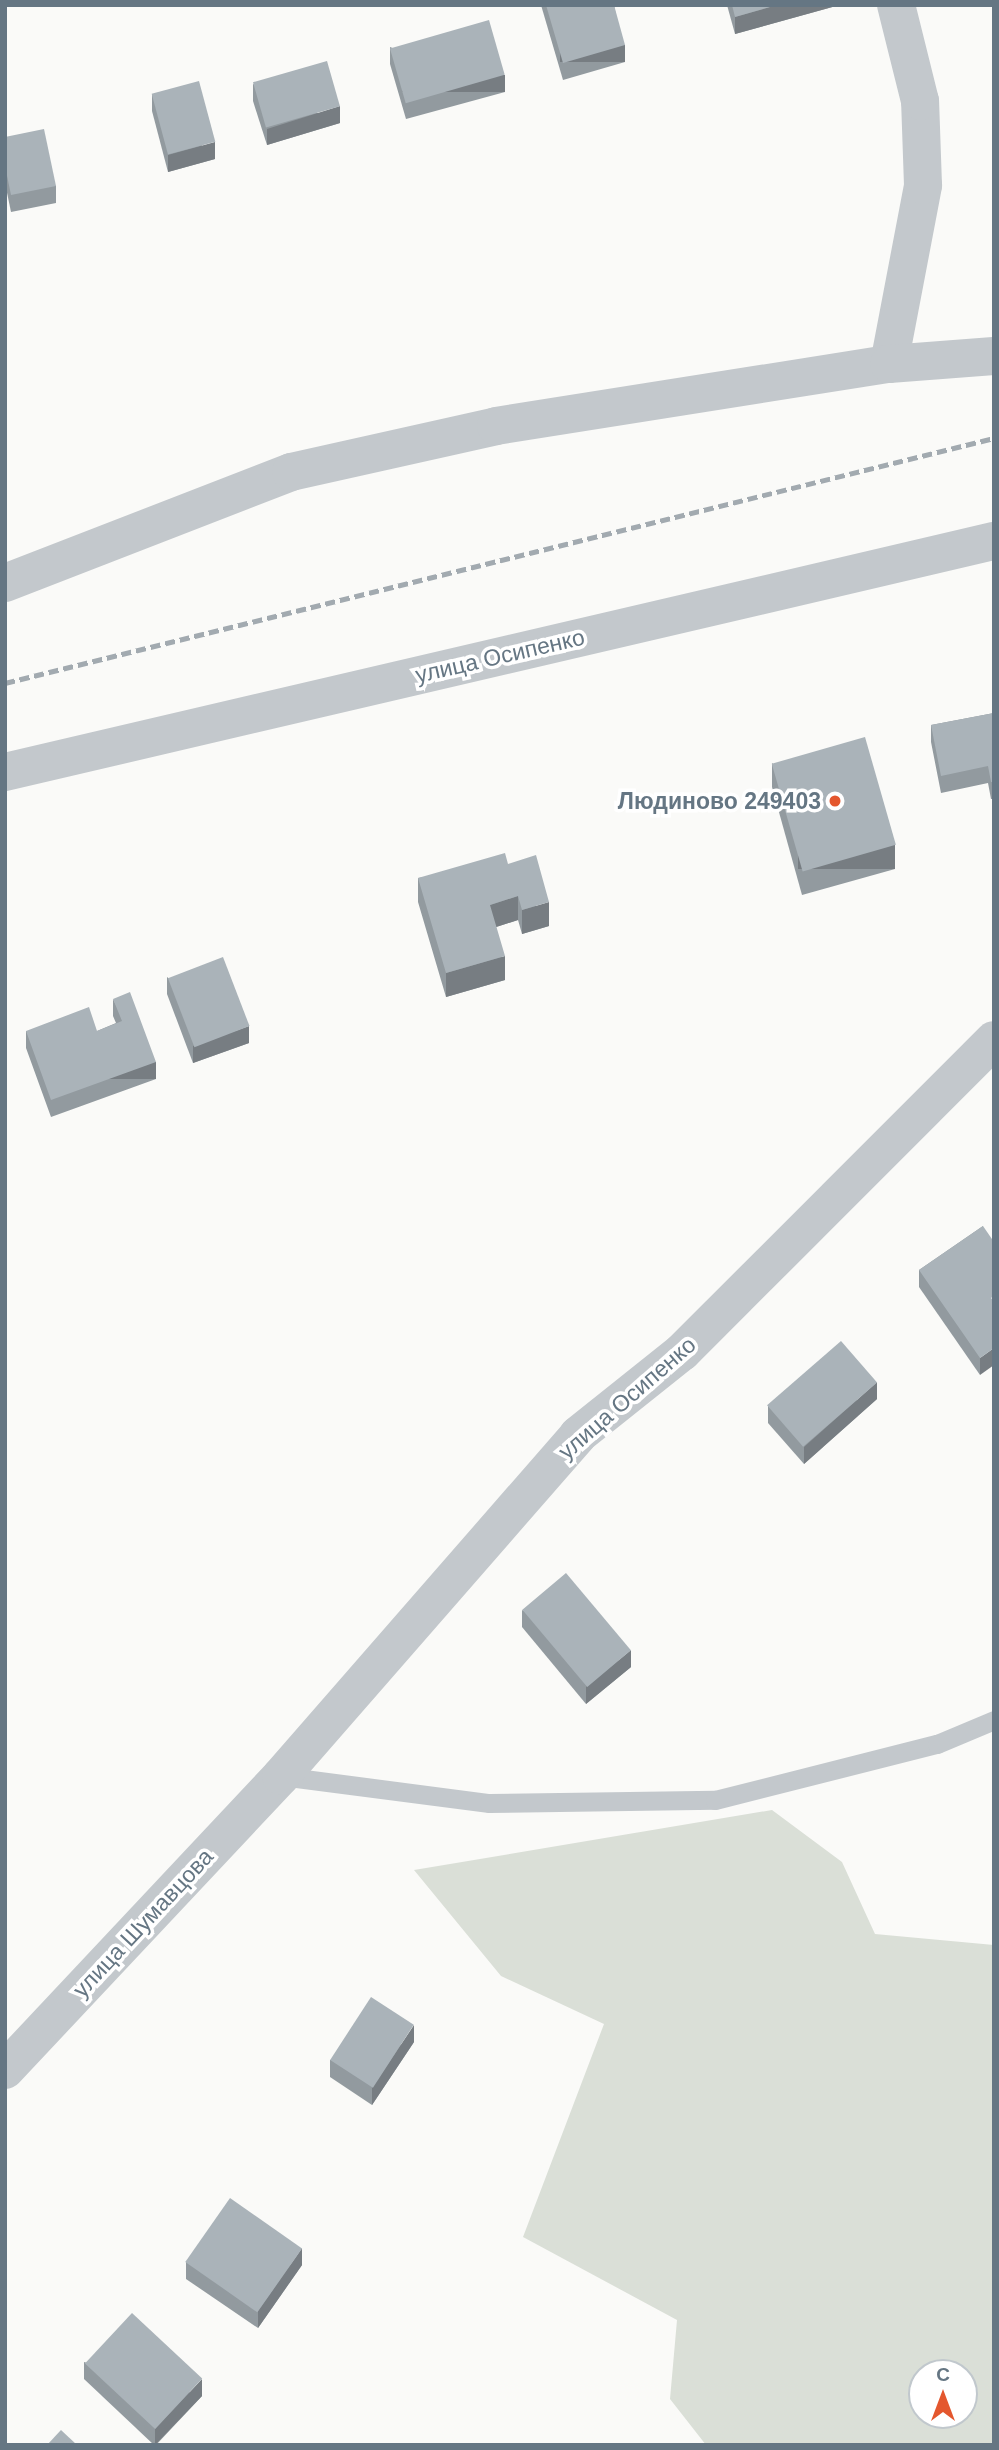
<!DOCTYPE html>
<meta charset="utf-8">
<style>
body{margin:0}
#map{position:relative;width:999px;height:2450px;overflow:hidden;background:#fafaf8;font-family:Helvetica,sans-serif}
div>[style]{position:absolute}
.green>*{inset:0;background:#dadfd7}
.service>*{height:19px;margin:-9.5px;padding:0 9.5px;transform-origin:9.5px;border-radius:9.5px;background:#c3c8cc}
.minor>*{height:38px;margin:-19px;padding:0 19px;transform-origin:19px;border-radius:19px;background:#c3c8cc}
.tertiary>*{height:38px;margin:-19px;padding:0 19px;transform-origin:19px;border-radius:19px;background:#c3c8cc}
.rail>*{height:5px;margin-top:-2.5px;transform-origin:0;background:repeating-linear-gradient(90deg,#a2aab0 0 10px,transparent 0 15px)}
.wall>*{inset:0;background:#929a9f}
.shaded-wall>*{inset:0;background:#777d82;transform-origin:0 0}
.building>*{inset:0;background:#aab3b9;transform-origin:0 0}
.dots>*{width:19px;height:19px;translate:-50% -50%;box-sizing:border-box;border:4px solid #fff;border-radius:50%}
span{translate:-50% -50%;white-space:nowrap;text-align:center;line-height:1.15;-webkit-text-stroke:7px #fff;paint-order:stroke}
.street-label{font-size:23px;color:#657683}
.poi-label{font-size:23px;color:#657683;font-weight:700}
.right{translate:-100% -50%;text-align:right}
.frame{position:absolute;inset:0;border:7px solid #657683;pointer-events:none}
.north{position:absolute;left:908px;top:2359px;width:70px;height:70px;box-sizing:border-box;background:#fff;border:2px solid #c1c8cd;border-radius:50%;rotate:0deg;font-size:19px;font-weight:700;line-height:28px;text-align:center;color:#657683}
.north::after{content:'';display:block;margin:auto;width:24px;height:32px;background:#e4572e;clip-path:polygon(50% 0,100% 100%,50% 72%,0 100%)}
</style>
<div id="map">
<div class="green">
<i style="clip-path:polygon(evenodd,772px 1810px,842px 1862px,875px 1934px,994px 1945px,994px 2445px,706px 2445px,670px 2399px,677px 2320px,523px 2237px,604px 2024px,501px 1976px,414px 1870px,772px 1810px,922px 2373px,964px 2373px,964px 2415px,922px 2415px,922px 2373px)"></i>
</div>
<div class="service">
<i style="left:281px;top:1776px;width:210px;rotate:7.4deg"></i>
<i style="left:489px;top:1803px;width:226px;rotate:-0.8deg"></i>
<i style="left:715px;top:1800px;width:229px;rotate:-14.2deg"></i>
<i style="left:937px;top:1744px;width:62px;rotate:-22.8deg"></i>
</div>
<div class="minor">
<i style="left:889px;top:364px;width:182px;rotate:-79.2deg"></i>
<i style="left:923px;top:185px;width:84px;rotate:-92deg"></i>
<i style="left:920px;top:101px;width:99px;rotate:-104deg"></i>
<i style="left:5px;top:583px;width:307px;rotate:-21.2deg"></i>
<i style="left:291px;top:472px;width:210px;rotate:-12.6deg"></i>
<i style="left:496px;top:426px;width:398px;rotate:-9deg"></i>
<i style="left:889px;top:364px;width:105px;rotate:-4.4deg"></i>
<i style="left:5px;top:2070px;width:403px;rotate:-46.8deg"></i>
<i style="left:281px;top:1776px;width:452px;rotate:-48.9deg"></i>
<i style="left:578px;top:1435px;width:133px;rotate:-38.6deg"></i>
<i style="left:682px;top:1352px;width:441px;rotate:-45deg"></i>
</div>
<div class="tertiary">
<i style="left:5px;top:772px;width:1016px;rotate:-13.15deg"></i>
</div>
<div class="rail">
<i style="left:5px;top:683px;width:1019px;rotate:-13.91deg"></i>
</div>
<div class="wall">
<i style="clip-path:polygon(541px 5px,614px 5px,625px 62px,563px 80px)"></i>
<i style="clip-path:polygon(727px 5px,836px 5px,836px 6px,735px 34px)"></i>
<i style="clip-path:polygon(390px 47px,505px 92px,406px 119px,390px 64px)"></i>
<i style="clip-path:polygon(253px 84px,340px 123px,267px 145px,253px 101px)"></i>
<i style="clip-path:polygon(152px 94px,215px 159px,168px 172px,152px 111px)"></i>
<i style="clip-path:polygon(5px 137px,56px 186px,56px 203px,11px 212px,5px 183px)"></i>
<i style="clip-path:polygon(994px 713px,994px 799px,991px 799px,988px 783px,941px 793px,931px 742px,931px 725px)"></i>
<i style="clip-path:polygon(772px 763px,895px 869px,802px 895px,772px 787px)"></i>
<i style="clip-path:polygon(508px 864px,549px 926px,522px 934px,518px 920px,496px 927px,505px 980px,446px 997px,418px 902px,418px 878px)"></i>
<i style="clip-path:polygon(167px 977px,249px 1043px,193px 1063px,167px 994px)"></i>
<i style="clip-path:polygon(113px 999px,156px 1079px,51px 1117px,26px 1048px,26px 1031px,97px 1031px,116px 1023px,113px 1016px)"></i>
<i style="clip-path:polygon(983px 1226px,980px 1375px,919px 1287px,919px 1270px)"></i>
<i style="clip-path:polygon(877px 1399px,804px 1464px,768px 1423px,768px 1406px)"></i>
<i style="clip-path:polygon(522px 1610px,631px 1667px,586px 1704px,522px 1627px)"></i>
<i style="clip-path:polygon(414px 2042px,372px 2105px,330px 2077px,330px 2060px)"></i>
<i style="clip-path:polygon(186px 2262px,302px 2265px,258px 2328px,186px 2279px)"></i>
<i style="clip-path:polygon(84px 2362px,202px 2396px,156px 2445px,154px 2445px,84px 2379px)"></i>
</div>
<div class="shaded-wall">
<i style="clip-path:polygon(777px 5px,836px 5px,836px 6px,735px 34px,735px 17px)"></i>
<i style="left:625px;top:45px;width:17px;height:65px;rotate:90deg"></i>
<i style="left:505px;top:75px;width:17px;height:103px;rotate:90deg"></i>
<i style="clip-path:polygon(340px 106px,340px 123px,267px 145px,267px 129px)"></i>
<i style="clip-path:polygon(215px 142px,215px 159px,168px 172px,168px 155px)"></i>
<i style="left:895px;top:845px;width:24px;height:97px;rotate:90deg"></i>
<i style="clip-path:polygon(518px 896px,518px 920px,490px 929px,490px 905px)"></i>
<i style="clip-path:polygon(549px 902px,549px 926px,522px 934px,522px 910px)"></i>
<i style="clip-path:polygon(505px 956px,505px 980px,446px 997px,446px 973px)"></i>
<i style="clip-path:polygon(249px 1026px,249px 1043px,193px 1063px,193px 1046px)"></i>
<i style="left:156px;top:1062px;width:17px;height:112px;rotate:90deg"></i>
<i style="clip-path:polygon(994px 1348px,994px 1365px,980px 1375px,980px 1358px)"></i>
<i style="clip-path:polygon(877px 1382px,877px 1399px,804px 1464px,804px 1447px)"></i>
<i style="clip-path:polygon(631px 1650px,631px 1667px,586px 1704px,586px 1687px)"></i>
<i style="clip-path:polygon(414px 2025px,414px 2042px,372px 2105px,372px 2088px)"></i>
<i style="clip-path:polygon(302px 2248px,302px 2265px,258px 2328px,258px 2311px)"></i>
<i style="clip-path:polygon(202px 2379px,202px 2396px,155px 2445px,155px 2429px)"></i>
</div>
<div class="building">
<i style="clip-path:polygon(546px 5px,614px 5px,625px 45px,563px 63px)"></i>
<i style="clip-path:polygon(732px 5px,777px 5px,735px 17px)"></i>
<i style="left:489px;top:20px;width:57px;height:103px;rotate:74deg"></i>
<i style="left:327px;top:61px;width:47px;height:77px;rotate:74deg"></i>
<i style="left:199px;top:81px;width:63px;height:49px;rotate:75deg"></i>
<i style="clip-path:polygon(44px 129px,56px 186px,11px 195px,5px 166px,5px 137px)"></i>
<i style="clip-path:polygon(994px 713px,994px 782px,991px 782px,988px 766px,941px 776px,931px 725px)"></i>
<i style="left:865px;top:737px;width:112px;height:97px;rotate:74deg"></i>
<i style="clip-path:polygon(505px 853px,508px 864px,536px 855px,549px 902px,522px 910px,518px 896px,490px 905px,505px 956px,446px 973px,418px 878px)"></i>
<i style="left:223px;top:957px;width:74px;height:59px;rotate:69deg"></i>
<i style="clip-path:polygon(130px 992px,156px 1062px,51px 1100px,26px 1031px,89px 1007px,97px 1031px,122px 1021px,113px 999px)"></i>
<i style="clip-path:polygon(983px 1226px,994px 1242px,994px 1296px,991px 1298px,994px 1301px,994px 1348px,980px 1358px,919px 1270px)"></i>
<i style="left:841px;top:1341px;width:55px;height:98px;rotate:49deg"></i>
<i style="left:566px;top:1573px;width:101px;height:57px;rotate:50deg"></i>
<i style="left:371px;top:1997px;width:51px;height:75px;rotate:33deg"></i>
<i style="left:230px;top:2198px;width:88px;height:78px;rotate:35deg"></i>
<i style="left:132px;top:2313px;width:96px;height:69px;rotate:43deg"></i>
<i style="clip-path:polygon(61px 2430px,77px 2445px,47px 2445px)"></i>
</div>
<div class="dots">
<i style="left:835px;top:801px;background:#e4572e"></i>
</div>
<div class="street-label">
<span style="left:500px;top:656px;rotate:-13deg">улица Осипенко</span>
<span style="left:627px;top:1398px;rotate:-41deg">улица Осипенко</span>
<span style="left:143px;top:1923px;rotate:-47deg">улица Шумавцова</span>
</div>
<div class="poi-label">
<span class="right" style="left:821px;top:801px">Людиново 249403</span>
</div>
<div class="frame"></div>
<div class="north">С</div>
</div>
